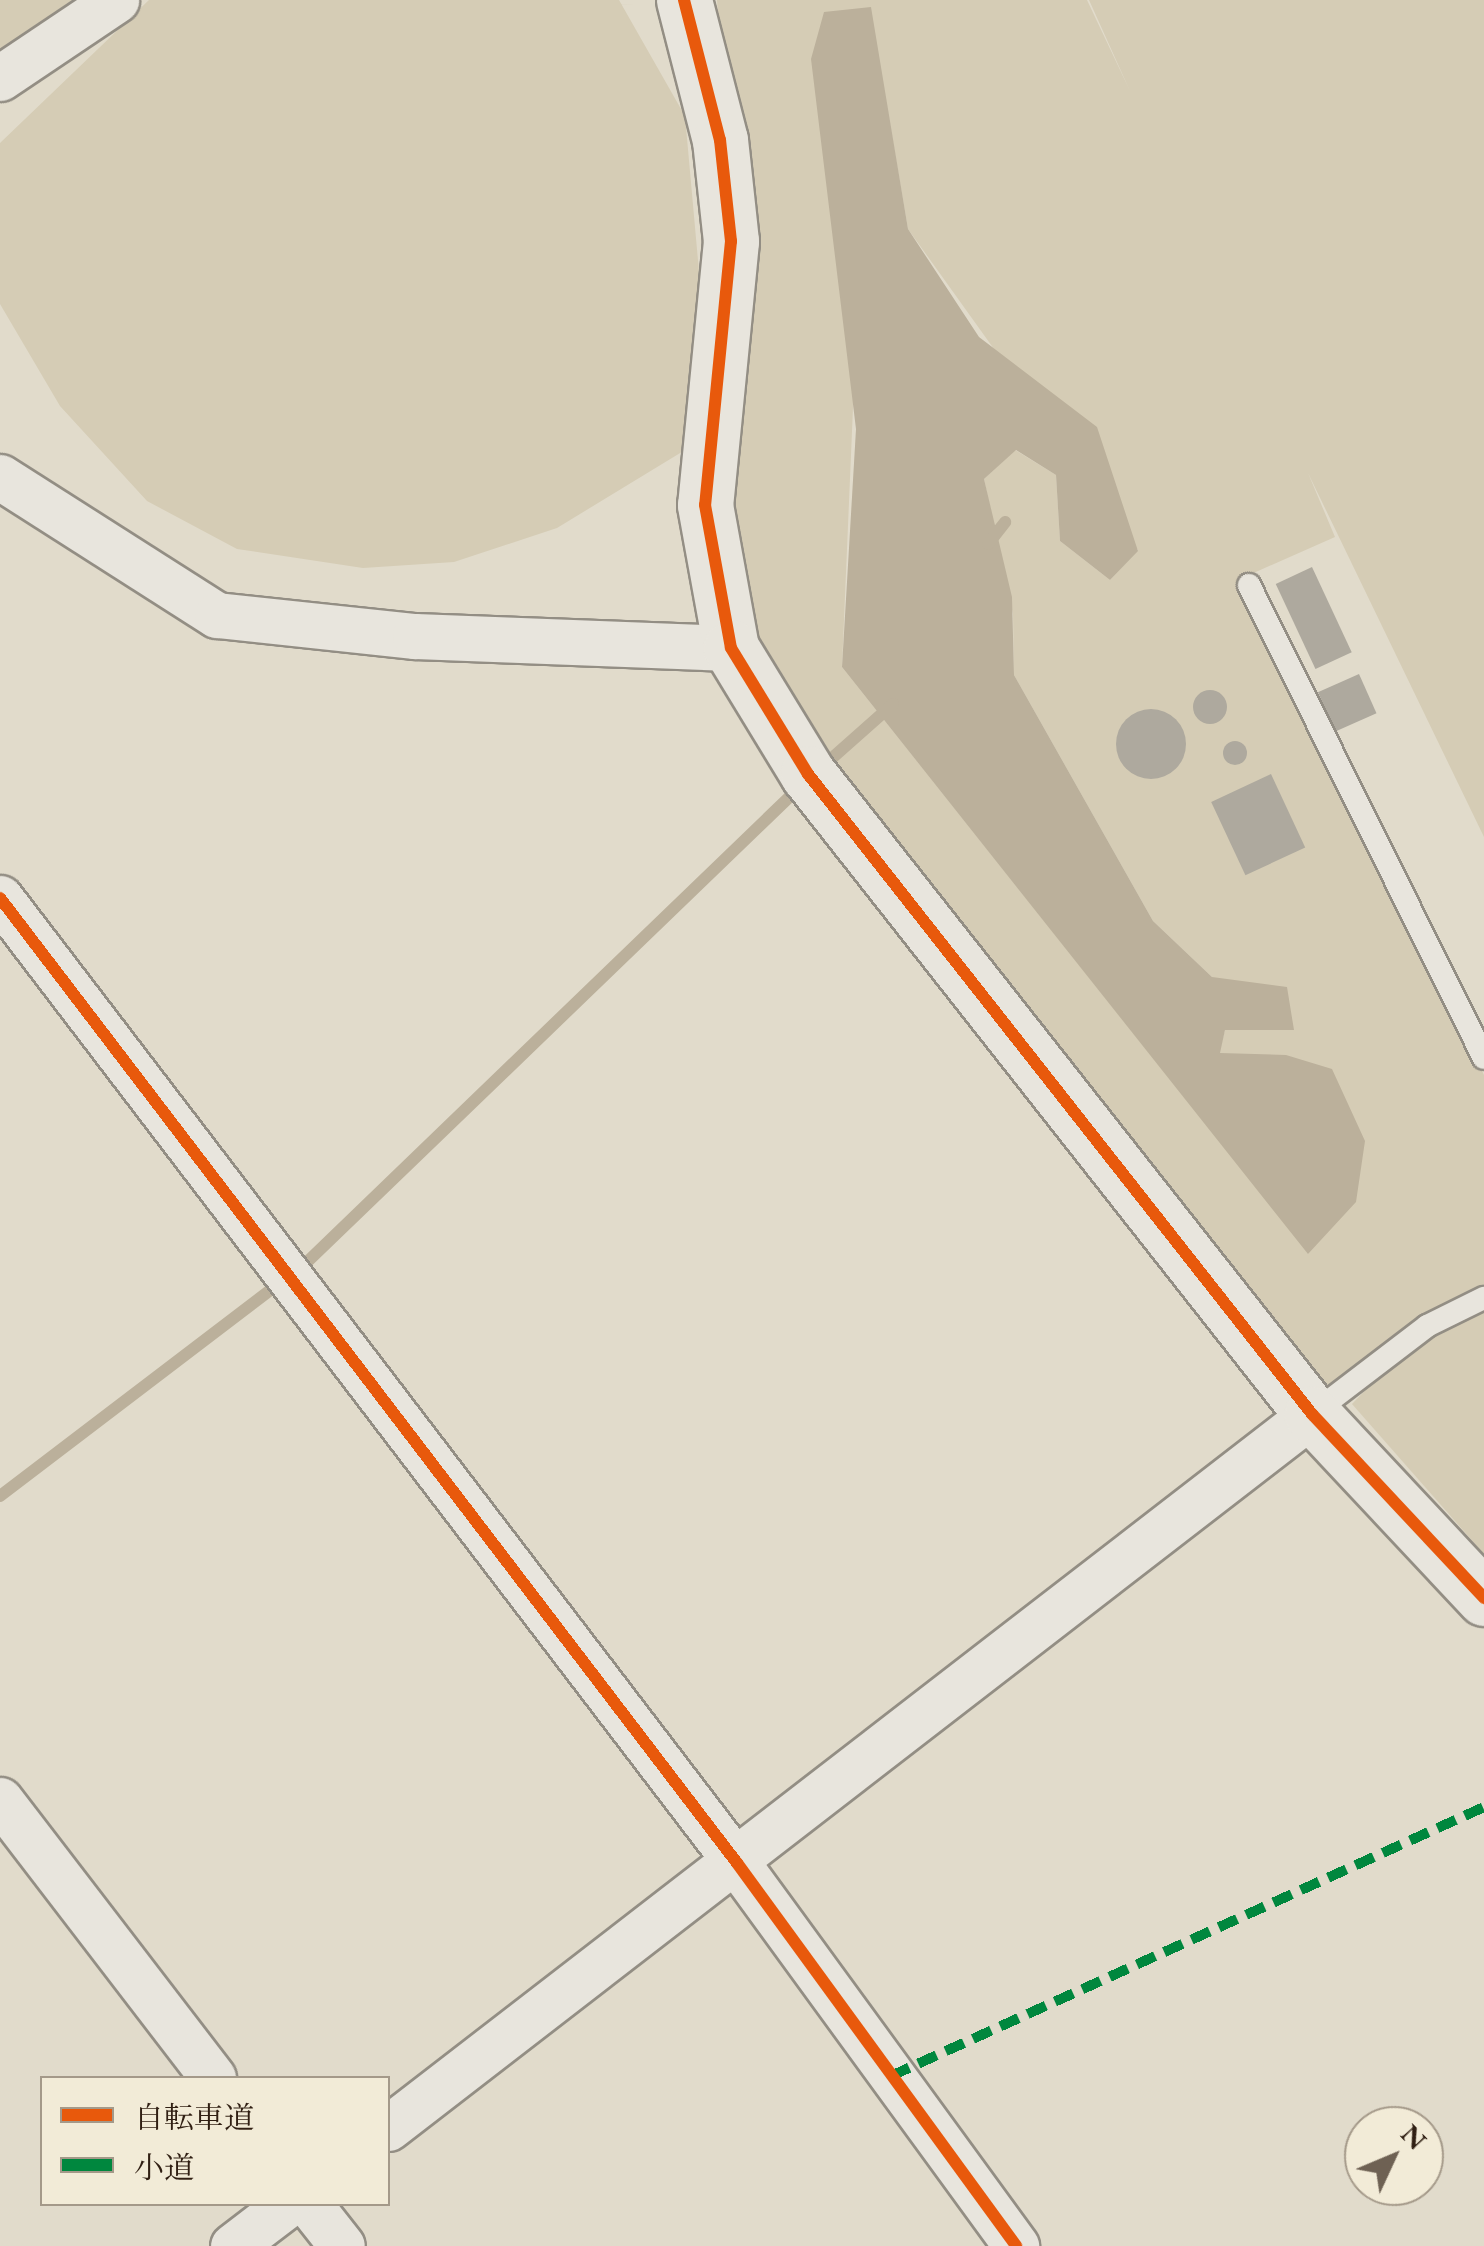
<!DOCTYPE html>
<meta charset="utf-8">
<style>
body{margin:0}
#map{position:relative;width:1484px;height:2246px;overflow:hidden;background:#e1dbcb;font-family:"EB Garamond","Noto Serif JP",serif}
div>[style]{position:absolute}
.green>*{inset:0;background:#d5ccb5}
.water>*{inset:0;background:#bbb09b}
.stream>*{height:12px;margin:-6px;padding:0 6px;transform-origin:6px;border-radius:6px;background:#bbb09b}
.building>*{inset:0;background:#aea99e;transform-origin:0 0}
.round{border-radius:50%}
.roads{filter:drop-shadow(2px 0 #938e84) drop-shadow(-2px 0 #938e84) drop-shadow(0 2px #938e84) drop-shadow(0 -2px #938e84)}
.lane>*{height:22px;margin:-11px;padding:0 11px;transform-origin:11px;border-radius:11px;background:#e8e5dd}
.street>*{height:45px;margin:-22.5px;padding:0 22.5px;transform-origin:22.5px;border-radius:22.5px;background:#e8e5dd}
.secondary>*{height:55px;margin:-27.5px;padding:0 27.5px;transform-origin:27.5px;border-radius:27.5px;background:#e8e5dd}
.quiet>*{height:10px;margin-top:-5px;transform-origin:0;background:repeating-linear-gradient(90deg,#00873e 0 20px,transparent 0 30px)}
.cycleway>*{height:12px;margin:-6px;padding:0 6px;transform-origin:6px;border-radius:6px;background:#e8590c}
span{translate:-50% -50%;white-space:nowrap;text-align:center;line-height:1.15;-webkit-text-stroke:8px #f2ebd7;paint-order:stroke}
.legend{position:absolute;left:40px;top:2076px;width:350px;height:130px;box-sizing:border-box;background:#f2ebd7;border:2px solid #a49989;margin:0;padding:12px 18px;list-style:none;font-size:30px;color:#301f13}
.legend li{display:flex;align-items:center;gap:20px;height:50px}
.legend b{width:50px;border:2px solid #a49989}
.north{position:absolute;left:1344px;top:2106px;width:100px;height:100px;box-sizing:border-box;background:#f2ebd7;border:2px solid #a49989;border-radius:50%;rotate:46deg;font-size:28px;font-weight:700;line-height:40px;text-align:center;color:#301f13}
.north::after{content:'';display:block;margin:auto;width:35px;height:45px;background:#6e6153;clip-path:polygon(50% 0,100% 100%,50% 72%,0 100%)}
</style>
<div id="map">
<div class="green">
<i style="clip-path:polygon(0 0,111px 0,0 78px)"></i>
<i style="clip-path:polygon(evenodd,149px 0,619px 0,685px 116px,713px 427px,735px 254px,717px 0,1087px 0,1130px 91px,1089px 0,1484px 0,1484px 837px,1308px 473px,1335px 537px,1249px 575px,1484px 1075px,1484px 1288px,1454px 1299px,1345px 1389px,1319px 1396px,859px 817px,758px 645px,713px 433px,557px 528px,454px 562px,363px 568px,237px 549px,147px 501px,60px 406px,0 304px,0 143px,149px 0,870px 7px,908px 229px,1138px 550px,1110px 580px,1060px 541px,1056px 475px,1015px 450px,984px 479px,1013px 614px,1014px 675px,1153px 921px,1212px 977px,1225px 1030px,1219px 1053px,1309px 1254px,842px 667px,870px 7px)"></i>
<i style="clip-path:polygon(1484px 1298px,1484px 1554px,1352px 1404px,1427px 1326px)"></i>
</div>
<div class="water">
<i style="clip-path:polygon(871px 7px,908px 229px,979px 337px,1097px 427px,1138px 551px,1110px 580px,1060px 541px,1056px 475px,1016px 450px,984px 479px,1012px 597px,1014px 675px,1153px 921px,1212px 977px,1287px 987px,1294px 1030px,1225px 1030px,1220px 1053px,1286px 1055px,1332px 1069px,1365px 1141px,1356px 1202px,1308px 1254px,842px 667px,856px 429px,811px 59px,824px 12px)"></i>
</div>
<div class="stream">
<i style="left:988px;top:544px;width:28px;rotate:-52deg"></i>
<i style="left:822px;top:767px;width:95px;rotate:-41.6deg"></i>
<i style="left:0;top:1496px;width:383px;rotate:-37.3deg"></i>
<i style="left:305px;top:1264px;width:692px;rotate:-43.95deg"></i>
</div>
<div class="building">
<i style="left:1312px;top:567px;width:94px;height:40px;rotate:65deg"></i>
<i style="left:1359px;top:674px;width:43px;height:45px;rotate:66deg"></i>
<i class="round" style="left:1193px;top:690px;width:34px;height:34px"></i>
<i class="round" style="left:1116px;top:709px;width:70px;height:70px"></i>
<i class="round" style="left:1223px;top:741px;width:24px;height:24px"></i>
<i style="left:1271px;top:774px;width:81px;height:66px;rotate:65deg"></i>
</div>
<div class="roads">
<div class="lane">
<i style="left:1249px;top:585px;width:528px;rotate:63.58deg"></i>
<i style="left:1312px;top:1414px;width:145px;rotate:-37.4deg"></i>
<i style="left:1427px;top:1326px;width:64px;rotate:-26.2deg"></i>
</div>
<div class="street">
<i style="left:0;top:78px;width:140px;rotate:-33.9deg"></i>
<i style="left:0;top:477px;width:257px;rotate:32.5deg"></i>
<i style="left:217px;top:615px;width:199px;rotate:6.1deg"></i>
<i style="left:415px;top:636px;width:316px;rotate:2.2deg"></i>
<i style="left:0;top:898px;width:1214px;rotate:52.63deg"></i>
<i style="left:737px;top:1863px;width:474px;rotate:53.9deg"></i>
<i style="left:0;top:1800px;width:350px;rotate:52.5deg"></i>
<i style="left:388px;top:2128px;width:1168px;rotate:-37.69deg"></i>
<i style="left:309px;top:2204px;width:53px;rotate:51.8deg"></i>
<i style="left:233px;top:2246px;width:69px;rotate:-37.4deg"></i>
</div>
<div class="secondary">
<i style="left:684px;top:0;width:145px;rotate:75.6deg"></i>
<i style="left:720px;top:140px;width:102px;rotate:83.8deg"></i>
<i style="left:731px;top:241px;width:265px;rotate:95.6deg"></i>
<i style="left:705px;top:505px;width:145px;rotate:79.7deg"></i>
<i style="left:731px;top:648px;width:148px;rotate:58.6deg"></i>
<i style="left:808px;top:774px;width:815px;rotate:51.78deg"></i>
<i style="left:1312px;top:1414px;width:252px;rotate:46.9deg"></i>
</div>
</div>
<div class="quiet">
<i style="left:891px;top:2076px;width:651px;rotate:-24.4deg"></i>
</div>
<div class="cycleway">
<i style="left:684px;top:0;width:145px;rotate:75.6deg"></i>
<i style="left:720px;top:140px;width:102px;rotate:83.8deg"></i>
<i style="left:731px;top:241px;width:265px;rotate:95.6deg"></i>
<i style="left:705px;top:505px;width:145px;rotate:79.7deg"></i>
<i style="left:731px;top:648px;width:148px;rotate:58.6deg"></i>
<i style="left:808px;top:774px;width:815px;rotate:51.78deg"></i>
<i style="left:1312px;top:1414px;width:252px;rotate:46.9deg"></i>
<i style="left:0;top:898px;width:1214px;rotate:52.63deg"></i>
<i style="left:737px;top:1863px;width:474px;rotate:53.9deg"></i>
</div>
<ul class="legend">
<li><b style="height:12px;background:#e8590c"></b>自転車道</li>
<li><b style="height:12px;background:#00873e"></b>小道</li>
</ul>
<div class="north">N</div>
</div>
